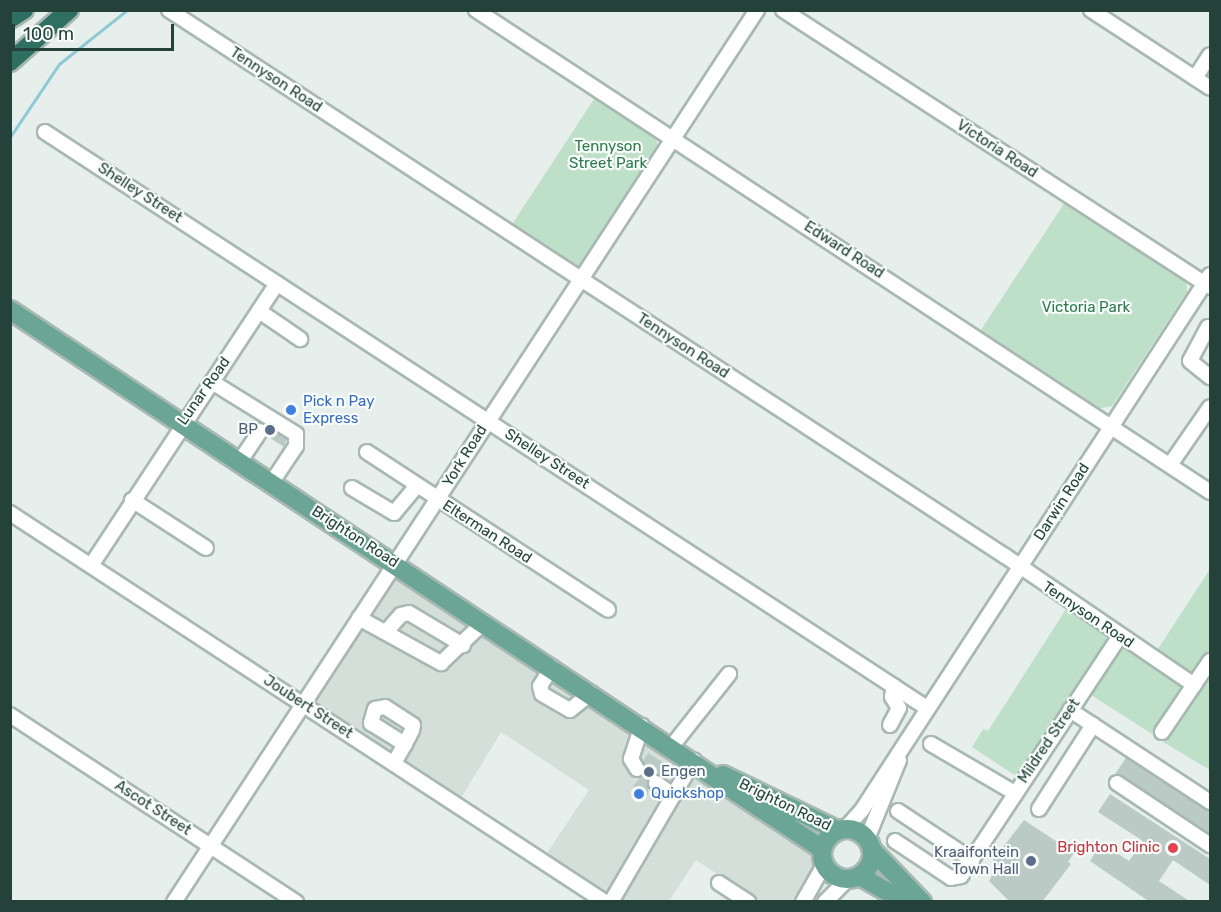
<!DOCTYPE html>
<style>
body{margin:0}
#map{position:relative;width:1221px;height:912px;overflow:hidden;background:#e6efeb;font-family:Rubik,sans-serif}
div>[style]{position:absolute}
.built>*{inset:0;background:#d4dfda}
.green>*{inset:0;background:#bfe0c8}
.stream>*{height:3px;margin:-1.5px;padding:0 1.5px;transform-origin:1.5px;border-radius:1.5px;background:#8ec9d4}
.building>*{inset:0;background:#bbcac4}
.minor-tunnel>*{height:14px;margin-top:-7px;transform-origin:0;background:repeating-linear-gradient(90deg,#bfccc8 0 14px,transparent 0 21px)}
.roads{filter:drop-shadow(2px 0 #a8b8b2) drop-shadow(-2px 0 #a8b8b2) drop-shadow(0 2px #a8b8b2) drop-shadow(0 -2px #a8b8b2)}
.minor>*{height:14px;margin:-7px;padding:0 7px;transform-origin:7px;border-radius:7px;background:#fff}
.major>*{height:18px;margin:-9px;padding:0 9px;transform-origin:9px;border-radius:9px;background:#6aa596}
.major>.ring{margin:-9px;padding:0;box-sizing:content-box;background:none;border:18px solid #6aa596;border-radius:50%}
.highway>*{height:18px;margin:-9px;padding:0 9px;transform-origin:9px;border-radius:9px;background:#2f6f62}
.dots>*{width:16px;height:16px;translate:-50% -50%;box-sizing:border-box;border:3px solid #f7fbf9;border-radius:50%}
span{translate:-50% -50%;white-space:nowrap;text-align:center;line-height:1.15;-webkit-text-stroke:4.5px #f7fbf9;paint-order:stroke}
.street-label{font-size:15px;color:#24423a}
.park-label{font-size:15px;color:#2d7a4b}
.shop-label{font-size:15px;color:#366cbe}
.left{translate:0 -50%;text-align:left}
.service-label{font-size:15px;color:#4e5e75}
.right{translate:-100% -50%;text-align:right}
.health-label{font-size:15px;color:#be3a42}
.frame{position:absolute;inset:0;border:12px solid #24423a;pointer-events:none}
.scale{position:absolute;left:12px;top:24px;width:162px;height:27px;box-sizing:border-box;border:3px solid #24423a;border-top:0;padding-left:8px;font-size:18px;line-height:21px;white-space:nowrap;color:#24423a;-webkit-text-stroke:4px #f7fbf9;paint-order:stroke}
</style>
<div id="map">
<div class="built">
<i style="clip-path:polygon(395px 565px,821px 857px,823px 865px,803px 901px,746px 901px,713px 880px,717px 874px,696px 860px,669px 901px,608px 901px,543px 859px,589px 790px,501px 732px,458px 803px,303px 703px)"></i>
</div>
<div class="green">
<i style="clip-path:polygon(596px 96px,655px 134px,659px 152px,577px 270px,509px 229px)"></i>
<i style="clip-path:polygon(1067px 199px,1186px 277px,1187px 292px,1112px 406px,1097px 409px,979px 333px)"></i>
<i style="clip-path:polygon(1210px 569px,1210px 651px,1190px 674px,1156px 652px)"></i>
<i style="clip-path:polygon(1068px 606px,1106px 632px,1107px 643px,1019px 778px,972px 747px,983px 729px,988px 731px)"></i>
<i style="clip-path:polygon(1128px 647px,1184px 684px,1184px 692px,1155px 736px,1088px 693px,1118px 650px)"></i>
<i style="clip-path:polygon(1210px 669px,1210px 770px,1163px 742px)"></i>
</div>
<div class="stream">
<i style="left:10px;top:137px;width:88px;rotate:-56.1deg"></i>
<i style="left:59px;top:64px;width:87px;rotate:-38.5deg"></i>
</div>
<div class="building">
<i style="clip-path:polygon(268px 427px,287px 439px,284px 447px,267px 436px)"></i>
<i style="clip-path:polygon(648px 753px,667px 765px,661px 775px,648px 778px,648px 795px,633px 786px,645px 773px,643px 761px)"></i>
<i style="clip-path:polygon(1126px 758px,1210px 811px,1210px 835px,1115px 774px)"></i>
<i style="clip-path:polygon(1110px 794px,1210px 859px,1210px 885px,1173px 860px,1159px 881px,1191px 902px,1150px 902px,1090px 861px,1101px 843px,1129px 861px,1143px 841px,1098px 812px)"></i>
<i style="clip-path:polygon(1024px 820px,1074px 853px,1068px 862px,1071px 864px,1042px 902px,1010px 902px,989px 881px,994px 872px,993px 860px)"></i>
</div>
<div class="minor-tunnel">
<i style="left:637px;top:769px;width:24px;rotate:36deg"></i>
</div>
<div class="roads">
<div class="minor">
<i style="left:169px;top:10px;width:999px;rotate:33.15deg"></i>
<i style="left:1005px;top:556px;width:229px;rotate:34.3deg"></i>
<i style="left:476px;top:10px;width:878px;rotate:33.29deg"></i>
<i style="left:783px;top:10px;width:509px;rotate:32.97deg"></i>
<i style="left:1091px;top:10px;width:142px;rotate:33.2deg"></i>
<i style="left:1195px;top:78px;width:27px;rotate:-57deg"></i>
<i style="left:45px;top:132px;width:1053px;rotate:33.15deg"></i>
<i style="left:259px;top:311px;width:50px;rotate:34.3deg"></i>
<i style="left:1208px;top:327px;width:38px;rotate:118deg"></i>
<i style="left:1190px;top:361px;width:26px;rotate:39deg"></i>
<i style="left:212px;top:382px;width:99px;rotate:31.8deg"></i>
<i style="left:296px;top:434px;width:12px;rotate:90deg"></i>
<i style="left:296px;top:446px;width:43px;rotate:123.7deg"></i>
<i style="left:367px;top:452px;width:288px;rotate:33.2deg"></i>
<i style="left:240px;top:461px;width:36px;rotate:-56deg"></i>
<i style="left:1170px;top:465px;width:70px;rotate:-55.4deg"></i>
<i style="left:352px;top:488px;width:49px;rotate:30.8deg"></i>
<i style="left:394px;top:513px;width:35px;rotate:-50deg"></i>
<i style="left:132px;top:500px;width:88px;rotate:33deg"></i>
<i style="left:10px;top:513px;width:711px;rotate:33.18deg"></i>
<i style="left:92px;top:564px;width:336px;rotate:-56.6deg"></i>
<i style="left:359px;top:618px;width:94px;rotate:28.8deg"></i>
<i style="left:441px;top:663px;width:59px;rotate:-43.6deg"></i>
<i style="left:386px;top:632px;width:23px;rotate:-49deg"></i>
<i style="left:401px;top:615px;width:8px;rotate:-14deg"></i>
<i style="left:409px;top:613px;width:63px;rotate:30.7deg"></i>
<i style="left:552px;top:667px;width:22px;rotate:122deg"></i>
<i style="left:540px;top:686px;width:8px;rotate:76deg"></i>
<i style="left:542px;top:694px;width:32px;rotate:30deg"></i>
<i style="left:570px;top:710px;width:27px;rotate:-39deg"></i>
<i style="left:1070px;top:710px;width:168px;rotate:33.3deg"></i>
<i style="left:10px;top:715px;width:342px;rotate:33.2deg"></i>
<i style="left:890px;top:725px;width:19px;rotate:-62deg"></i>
<i style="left:899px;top:708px;width:13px;rotate:-122deg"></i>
<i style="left:892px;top:697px;width:11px;rotate:-80deg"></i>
<i style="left:1162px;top:732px;width:86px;rotate:-55.9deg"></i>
<i style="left:931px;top:744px;width:97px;rotate:30.3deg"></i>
<i style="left:672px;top:746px;width:92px;rotate:-51.6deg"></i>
<i style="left:394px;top:763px;width:22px;rotate:-60deg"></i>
<i style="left:405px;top:744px;width:16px;rotate:-63deg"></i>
<i style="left:412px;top:730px;width:5px;rotate:-79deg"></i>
<i style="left:413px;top:725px;width:33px;rotate:-147deg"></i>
<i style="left:385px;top:707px;width:10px;rotate:169deg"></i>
<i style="left:375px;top:709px;width:15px;rotate:106deg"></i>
<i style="left:371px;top:723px;width:40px;rotate:32deg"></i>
<i style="left:637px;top:769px;width:12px;rotate:-121deg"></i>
<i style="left:631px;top:759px;width:35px;rotate:-72deg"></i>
<i style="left:656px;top:783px;width:19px;rotate:35deg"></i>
<i style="left:1117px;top:783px;width:112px;rotate:33.7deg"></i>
<i style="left:1039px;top:809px;width:100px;rotate:-57.3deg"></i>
<i style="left:898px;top:811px;width:89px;rotate:33.5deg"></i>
<i style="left:845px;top:829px;width:25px;rotate:-48deg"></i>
<i style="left:862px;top:810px;width:638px;rotate:-56.96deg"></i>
<i style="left:867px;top:839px;width:85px;rotate:-67.9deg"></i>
<i style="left:895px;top:841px;width:67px;rotate:33.5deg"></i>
<i style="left:951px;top:878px;width:10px;rotate:-11deg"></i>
<i style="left:961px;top:876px;width:288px;rotate:-56.5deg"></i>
<i style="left:719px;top:883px;width:35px;rotate:33deg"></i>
<i style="left:174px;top:902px;width:1066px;rotate:-56.83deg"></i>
<i style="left:611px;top:902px;width:164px;rotate:-59.7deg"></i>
<i style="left:803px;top:902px;width:43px;rotate:-60.4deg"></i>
<i style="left:825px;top:902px;width:33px;rotate:-45deg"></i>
</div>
<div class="major">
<i style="left:10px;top:310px;width:975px;rotate:33.58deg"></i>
<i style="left:723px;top:775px;width:127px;rotate:25.8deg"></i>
<i class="ring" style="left:822px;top:829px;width:32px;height:32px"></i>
<i style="left:872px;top:850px;width:72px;rotate:46.1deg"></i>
<i style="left:860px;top:876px;width:52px;rotate:30deg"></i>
</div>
<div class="highway">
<i style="left:10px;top:19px;width:17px;rotate:-33deg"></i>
<i style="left:10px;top:62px;width:79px;rotate:-41.4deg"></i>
</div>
</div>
<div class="dots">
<i style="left:291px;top:410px;background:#3f7fe0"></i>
<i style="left:270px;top:430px;background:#5c6f8a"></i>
<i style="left:649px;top:772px;background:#5c6f8a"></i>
<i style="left:639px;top:794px;background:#3f7fe0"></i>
<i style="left:1173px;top:848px;background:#e0444e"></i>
<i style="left:1031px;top:861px;background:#5c6f8a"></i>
</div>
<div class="street-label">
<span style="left:276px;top:80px;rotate:33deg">Tennyson Road</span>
<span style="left:997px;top:149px;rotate:33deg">Victoria Road</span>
<span style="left:140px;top:193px;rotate:33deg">Shelley Street</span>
<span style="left:844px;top:250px;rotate:33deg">Edward Road</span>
<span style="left:683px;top:346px;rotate:33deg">Tennyson Road</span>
<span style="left:204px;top:391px;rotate:-55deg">Lunar Road</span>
<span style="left:465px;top:456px;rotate:-58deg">York Road</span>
<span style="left:547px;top:459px;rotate:33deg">Shelley Street</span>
<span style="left:1062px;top:502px;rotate:-57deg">Darwin Road</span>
<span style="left:487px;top:532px;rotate:33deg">Elterman Road</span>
<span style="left:355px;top:537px;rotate:33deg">Brighton Road</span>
<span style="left:1088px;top:615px;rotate:34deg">Tennyson Road</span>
<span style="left:308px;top:707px;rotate:33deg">Joubert Street</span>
<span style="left:1049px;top:741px;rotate:-56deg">Mildred Street</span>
<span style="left:785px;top:805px;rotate:26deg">Brighton Road</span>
<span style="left:153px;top:808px;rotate:33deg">Ascot Street</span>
</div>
<div class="park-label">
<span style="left:608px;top:155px">Tennyson<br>Street Park</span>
<span style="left:1086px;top:308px">Victoria Park</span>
</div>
<div class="shop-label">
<span class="left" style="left:303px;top:410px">Pick n Pay<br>Express</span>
<span class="left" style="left:651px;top:794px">Quickshop</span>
</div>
<div class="service-label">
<span class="right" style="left:258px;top:430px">BP</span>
<span class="left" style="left:661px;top:772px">Engen</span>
<span class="right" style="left:1019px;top:861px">Kraaifontein<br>Town Hall</span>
</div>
<div class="health-label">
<span class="right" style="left:1160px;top:848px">Brighton Clinic</span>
</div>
<div class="frame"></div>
<div class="scale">100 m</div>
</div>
